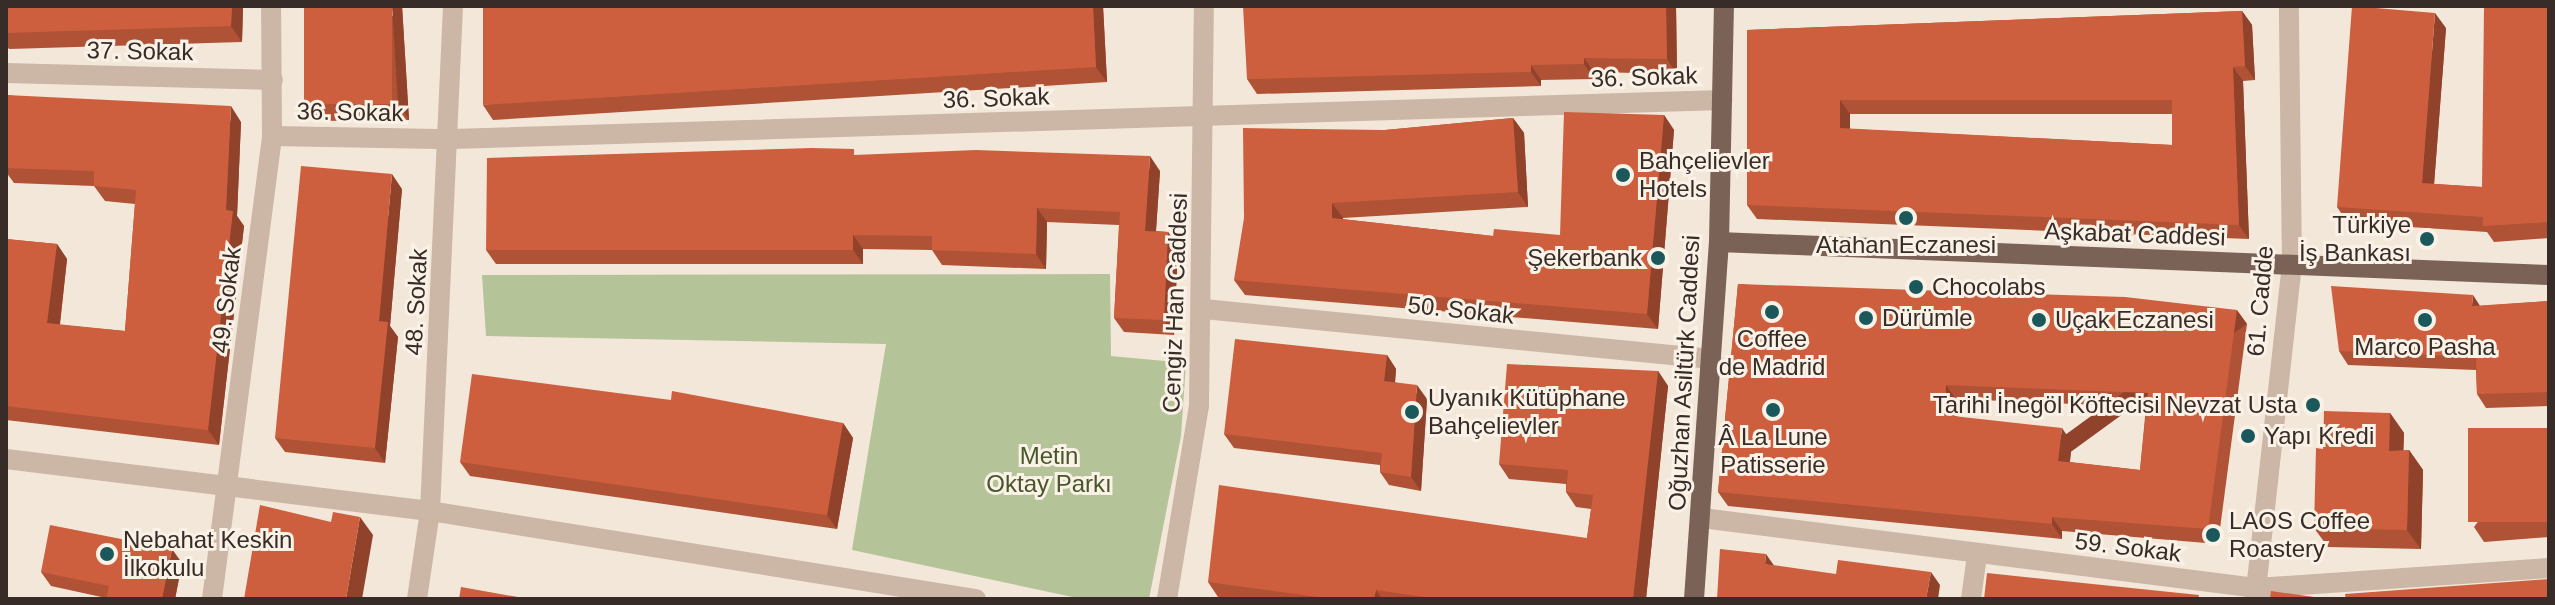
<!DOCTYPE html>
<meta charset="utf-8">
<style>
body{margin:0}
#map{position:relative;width:2555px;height:605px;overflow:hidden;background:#f3e7da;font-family:Arial,sans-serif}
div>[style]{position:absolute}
.green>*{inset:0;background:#b5c399}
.minor>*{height:20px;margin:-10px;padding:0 10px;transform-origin:10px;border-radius:10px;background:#ccb6a5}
.major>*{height:20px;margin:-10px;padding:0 10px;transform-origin:10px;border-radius:10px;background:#7a6257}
.wall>*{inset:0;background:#b05235}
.shaded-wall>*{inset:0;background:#90422b;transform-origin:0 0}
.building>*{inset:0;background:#cd5f3e;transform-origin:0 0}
.dots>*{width:22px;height:22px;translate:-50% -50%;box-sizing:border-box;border:4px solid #faf1e7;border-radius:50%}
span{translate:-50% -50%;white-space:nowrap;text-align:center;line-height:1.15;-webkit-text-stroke:6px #faf1e7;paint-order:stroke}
.street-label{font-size:24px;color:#372c27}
.poi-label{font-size:24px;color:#372c27}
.left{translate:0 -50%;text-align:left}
.right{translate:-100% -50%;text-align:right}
.park-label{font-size:24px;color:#475729}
.frame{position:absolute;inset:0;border:8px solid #372c27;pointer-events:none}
</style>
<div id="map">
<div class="green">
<i style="clip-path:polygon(1110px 274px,1111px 356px,1186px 363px,1181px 436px,1149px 599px,1082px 599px,852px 550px,886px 344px,486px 336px,482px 275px)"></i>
</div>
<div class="minor">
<i style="left:6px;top:73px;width:267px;rotate:1.5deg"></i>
<i style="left:272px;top:136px;width:180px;rotate:1deg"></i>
<i style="left:452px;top:139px;width:1271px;rotate:-1.76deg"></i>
<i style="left:1204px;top:309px;width:510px;rotate:5.62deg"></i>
<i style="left:6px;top:459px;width:427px;rotate:7deg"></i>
<i style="left:430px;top:511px;width:553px;rotate:9.16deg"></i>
<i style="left:1702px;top:518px;width:558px;rotate:7.2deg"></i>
<i style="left:2256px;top:588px;width:294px;rotate:-3.9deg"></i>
<i style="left:212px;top:599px;width:467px;rotate:-82.6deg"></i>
<i style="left:272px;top:136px;width:130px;rotate:-90.4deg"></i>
<i style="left:417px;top:599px;width:89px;rotate:-81.6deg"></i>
<i style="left:430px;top:511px;width:506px;rotate:-87.39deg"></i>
<i style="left:1167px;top:599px;width:197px;rotate:-80.6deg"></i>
<i style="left:1199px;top:405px;width:399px;rotate:-89.3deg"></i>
<i style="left:1971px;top:599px;width:44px;rotate:-82.2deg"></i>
<i style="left:2255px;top:599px;width:335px;rotate:-83.7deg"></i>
<i style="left:2292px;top:266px;width:260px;rotate:-90.7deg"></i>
</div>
<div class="major">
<i style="left:1719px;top:242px;width:831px;rotate:2.28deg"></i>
<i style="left:1694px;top:599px;width:358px;rotate:-86deg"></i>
<i style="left:1719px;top:242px;width:236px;rotate:-88.8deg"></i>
</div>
<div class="wall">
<i style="clip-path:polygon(6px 6px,243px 6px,242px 42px,9px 49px,6px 45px)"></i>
<i style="clip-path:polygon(402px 6px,409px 120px,318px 121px,306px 104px)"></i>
<i style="clip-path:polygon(1103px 6px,1107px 82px,493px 120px,483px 105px)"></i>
<i style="clip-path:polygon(1676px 6px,1677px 74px,1594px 72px,1594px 79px,1541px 80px,1541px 86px,1257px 94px,1247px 79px)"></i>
<i style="clip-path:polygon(2549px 7px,2549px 238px,2494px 242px,2487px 232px,2348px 223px,2337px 207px,2446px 28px,2434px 184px,2482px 187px)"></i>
<i style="clip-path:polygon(evenodd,2242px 11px,2252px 25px,2255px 80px,2243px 81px,2249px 239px,1757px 219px,1747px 205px,1747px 30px,2242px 11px,1850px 114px,2172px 114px,2172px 145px,1850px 129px,1850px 114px)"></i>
<i style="clip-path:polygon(6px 95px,241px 122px,237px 216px,244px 226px,219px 445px,6px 420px,6px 239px,57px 244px,67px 259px,60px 325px,125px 331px,135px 204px,105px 201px,94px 186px,14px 183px,6px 172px)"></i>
<i style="clip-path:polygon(1664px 115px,1674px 130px,1658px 329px,1245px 295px,1234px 280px,1385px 130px,1513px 118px,1524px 133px,1528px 207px,1343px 218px,1342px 219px,1493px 236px,1560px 235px)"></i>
<i style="clip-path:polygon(859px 155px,1160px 171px,1156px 231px,1168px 232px,1178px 246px,1174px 335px,1124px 332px,1114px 318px,1119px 225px,1047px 222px,1046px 269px,942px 265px,932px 250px,863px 249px,863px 264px,496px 264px,486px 250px)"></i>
<i style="clip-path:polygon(402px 189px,390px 326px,398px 337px,385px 463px,285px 452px,275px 438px)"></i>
<i style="clip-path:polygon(evenodd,1738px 284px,2247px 324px,2218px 544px,2062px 531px,2062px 539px,1728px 506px,1718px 492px,1738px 284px,1956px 399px,2146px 407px,2140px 470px,2070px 462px,2072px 443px,1955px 416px,1956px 399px)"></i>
<i style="clip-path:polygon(2549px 301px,2549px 406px,2486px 408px,2477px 394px,2476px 370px,2348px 365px,2339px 351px,2480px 306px)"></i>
<i style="clip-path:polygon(1387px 355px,1396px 369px,1395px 382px,1427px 399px,1421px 491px,1389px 485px,1380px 472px,1380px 465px,1234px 448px,1224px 434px)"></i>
<i style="clip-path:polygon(1658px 371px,1668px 386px,1646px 599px,1230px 599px,1218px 597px,1208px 582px,1587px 538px,1591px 509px,1576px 507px,1566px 492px,1566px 484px,1509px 479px,1499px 464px)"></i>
<i style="clip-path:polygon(2390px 413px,2404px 433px,2403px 451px,2409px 450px,2423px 470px,2421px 549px,2328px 547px,2314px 528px,2323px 449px)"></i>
<i style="clip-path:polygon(843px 423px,853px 438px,837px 529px,470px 476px,460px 462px)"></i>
<i style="clip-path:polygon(2549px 428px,2549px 537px,2484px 542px,2474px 527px)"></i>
<i style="clip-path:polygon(182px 563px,175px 599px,106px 599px,106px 598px,51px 586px,41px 572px)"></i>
</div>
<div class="shaded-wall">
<i style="clip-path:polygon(232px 6px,243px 6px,242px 42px,231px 26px)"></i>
<i style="clip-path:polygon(392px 6px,402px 6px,409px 120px,398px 103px)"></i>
<i style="clip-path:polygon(1093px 6px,1103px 6px,1107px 82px,1096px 67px)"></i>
<i style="clip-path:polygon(1666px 6px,1676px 6px,1677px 74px,1667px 59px)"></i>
<i style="clip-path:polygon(2242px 11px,2252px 25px,2255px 80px,2245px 66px)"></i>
<i style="clip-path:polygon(2435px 13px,2446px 28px,2433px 198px,2422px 183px)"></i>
<i style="clip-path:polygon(1584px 58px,1594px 72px,1594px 79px,1584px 64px)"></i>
<i style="clip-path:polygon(1531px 65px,1541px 80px,1541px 86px,1531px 72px)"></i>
<i style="clip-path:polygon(2233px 67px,2243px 81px,2249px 239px,2239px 225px)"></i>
<i style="clip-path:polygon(1840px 100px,1850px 114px,1850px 143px,1840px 128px)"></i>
<i style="clip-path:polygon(231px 106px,241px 122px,237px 216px,244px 226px,219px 445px,208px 430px,226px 210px)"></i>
<i style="clip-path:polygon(1664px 115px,1674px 130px,1658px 329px,1647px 314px)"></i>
<i style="clip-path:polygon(1513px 118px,1524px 133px,1528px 207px,1518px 192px)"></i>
<i style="clip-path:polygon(1150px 156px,1160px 171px,1155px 245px,1145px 231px)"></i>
<i style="clip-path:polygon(392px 174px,402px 189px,390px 326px,398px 337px,385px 463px,375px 448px,379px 321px)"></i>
<i style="clip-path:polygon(1332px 203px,1343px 218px,1342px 233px,1332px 218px)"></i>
<i style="clip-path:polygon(1037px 208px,1047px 222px,1046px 269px,1036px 254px)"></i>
<i style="clip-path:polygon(1168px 232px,1178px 246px,1174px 335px,1164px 320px)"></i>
<i style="clip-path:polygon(853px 235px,863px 249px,863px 264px,853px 250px)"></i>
<i style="clip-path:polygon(57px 244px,67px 259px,58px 339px,47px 323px)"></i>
<i style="clip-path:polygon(2473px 295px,2482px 309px,2472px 306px)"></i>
<i style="left:2237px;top:310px;width:17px;height:221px;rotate:54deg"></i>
<i style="clip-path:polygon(1387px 355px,1396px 369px,1394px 395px,1384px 381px)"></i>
<i style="clip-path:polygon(1658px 371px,1668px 386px,1646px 599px,1633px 599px)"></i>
<i style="clip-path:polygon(1417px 385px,1427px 399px,1421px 491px,1411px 477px)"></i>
<i style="clip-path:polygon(1946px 385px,1956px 399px,1954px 430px,1944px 415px)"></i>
<i style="clip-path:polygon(2390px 413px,2404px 433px,2403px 470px,2389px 451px)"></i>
<i style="clip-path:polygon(843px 423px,853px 438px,837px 529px,827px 515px)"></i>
<i style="clip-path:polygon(2062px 428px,2072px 443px,2068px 475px,2058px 461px)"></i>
<i style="clip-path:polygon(2409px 450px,2423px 470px,2421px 549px,2407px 530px)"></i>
<i style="clip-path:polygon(360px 517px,373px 535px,362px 599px,346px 599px)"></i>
<i style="clip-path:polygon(2052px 517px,2062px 531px,2062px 539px,2052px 524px)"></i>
<i style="clip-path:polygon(172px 549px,182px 563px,175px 599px,162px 599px)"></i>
<i style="clip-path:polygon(1766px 554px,1775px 567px,1765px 564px)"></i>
<i style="clip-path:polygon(1931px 572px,1940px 585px,1938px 599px,1926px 599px)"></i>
<i style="clip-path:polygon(1376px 590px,1382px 599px,1374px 599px)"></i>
</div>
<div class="building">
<i style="clip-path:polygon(6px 6px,232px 6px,231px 26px,6px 33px)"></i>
<i style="left:304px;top:6px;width:88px;height:98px"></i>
<i style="clip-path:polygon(483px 6px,1093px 6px,1096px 67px,483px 105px)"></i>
<i style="clip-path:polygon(1243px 6px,1666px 6px,1667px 59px,1584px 58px,1584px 64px,1531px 65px,1531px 72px,1247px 79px)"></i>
<i style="clip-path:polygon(2352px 6px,2435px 13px,2422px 183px,2482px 187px,2484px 6px,2549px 7px,2549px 222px,2483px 226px,2483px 217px,2337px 207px)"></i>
<i style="clip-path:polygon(evenodd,2242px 11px,2245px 66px,2233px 67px,2239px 225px,1747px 205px,1747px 30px,2242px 11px,1840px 100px,2172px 100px,2172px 145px,1840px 128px,1840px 100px)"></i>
<i style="clip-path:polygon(6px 95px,231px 106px,226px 210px,233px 211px,208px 430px,6px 406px,6px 239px,57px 244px,47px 323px,125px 331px,136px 190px,94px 186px,94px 171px,6px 168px)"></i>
<i style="clip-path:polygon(1564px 112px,1664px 115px,1647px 314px,1234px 280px,1244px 218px,1243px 128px,1385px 130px,1513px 118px,1518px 192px,1332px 203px,1332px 218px,1493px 236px,1494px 229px,1560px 235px)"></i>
<i style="clip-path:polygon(812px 148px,854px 149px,854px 155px,976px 150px,1150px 156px,1145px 231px,1168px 232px,1164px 320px,1114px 318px,1120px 212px,1037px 208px,1036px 254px,932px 250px,932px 236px,853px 235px,853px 250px,486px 250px,487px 158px)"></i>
<i style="clip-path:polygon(301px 166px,392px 174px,379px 321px,388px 322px,375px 448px,275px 438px)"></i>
<i style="clip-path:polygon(evenodd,1738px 284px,2125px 297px,2237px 310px,2208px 529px,2052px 517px,2052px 524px,1718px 492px,1738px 284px,1946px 385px,2148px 393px,2140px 470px,2058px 461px,2062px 428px,1944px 415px,1946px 385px)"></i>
<i style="clip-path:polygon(2331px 286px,2473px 295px,2472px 306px,2549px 301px,2549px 392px,2477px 394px,2476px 357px,2339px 351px)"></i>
<i style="clip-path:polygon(1235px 339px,1387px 355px,1384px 381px,1417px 385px,1411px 477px,1380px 472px,1382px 453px,1224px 434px)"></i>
<i style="clip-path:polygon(1507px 364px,1658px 371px,1633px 599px,1438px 599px,1376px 590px,1374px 599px,1333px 599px,1208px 582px,1219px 485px,1587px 538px,1593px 495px,1566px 492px,1568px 470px,1499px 464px)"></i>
<i style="clip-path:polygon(472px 374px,671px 400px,672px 391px,843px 423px,827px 515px,460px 462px)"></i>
<i style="clip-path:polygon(2324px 411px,2390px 413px,2389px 451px,2409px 450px,2407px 530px,2314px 528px,2316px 448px,2323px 449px)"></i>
<i style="left:2549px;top:428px;width:94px;height:81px;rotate:90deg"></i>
<i style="clip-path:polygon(260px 505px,331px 522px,333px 512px,360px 517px,346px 599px,244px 599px)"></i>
<i style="clip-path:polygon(50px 525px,172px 549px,162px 599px,152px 597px,152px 599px,106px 599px,109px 586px,41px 572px)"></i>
<i style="clip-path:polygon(1720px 549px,1766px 554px,1765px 564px,1836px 574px,1838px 560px,1931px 572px,1926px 599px,1717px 599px)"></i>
<i style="clip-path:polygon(1987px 573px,2199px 595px,2198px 599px,1984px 599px)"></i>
<i style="clip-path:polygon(2549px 579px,2549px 599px,2346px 599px,2345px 594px)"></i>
<i style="clip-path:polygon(461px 587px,529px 599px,459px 599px)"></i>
<i style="clip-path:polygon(2271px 591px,2328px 599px,2270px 599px)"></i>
</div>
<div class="dots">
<i style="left:1623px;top:175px;background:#1a585b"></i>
<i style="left:1906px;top:218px;background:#1a585b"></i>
<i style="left:2427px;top:239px;background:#1a585b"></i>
<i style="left:1658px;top:258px;background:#1a585b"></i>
<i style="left:1916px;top:287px;background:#1a585b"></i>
<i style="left:1772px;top:312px;background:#1a585b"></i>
<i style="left:1866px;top:318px;background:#1a585b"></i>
<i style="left:2039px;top:320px;background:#1a585b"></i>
<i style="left:2425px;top:320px;background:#1a585b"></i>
<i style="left:2313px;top:405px;background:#1a585b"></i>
<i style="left:1773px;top:410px;background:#1a585b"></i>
<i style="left:1412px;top:412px;background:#1a585b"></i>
<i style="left:2248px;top:436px;background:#1a585b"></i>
<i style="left:2213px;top:535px;background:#1a585b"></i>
<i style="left:107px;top:554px;background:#1a585b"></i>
</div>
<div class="street-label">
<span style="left:140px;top:51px;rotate:1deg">37. Sokak</span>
<span style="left:1644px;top:77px;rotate:-2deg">36. Sokak</span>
<span style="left:996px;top:98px;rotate:-2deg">36. Sokak</span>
<span style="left:350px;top:112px;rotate:1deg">36. Sokak</span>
<span style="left:2135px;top:234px;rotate:2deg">Aşkabat Caddesi</span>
<span style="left:226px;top:300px;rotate:-83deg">49. Sokak</span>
<span style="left:2260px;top:301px;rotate:-85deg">61. Cadde</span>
<span style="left:416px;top:302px;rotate:-87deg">48. Sokak</span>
<span style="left:1175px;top:303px;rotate:-88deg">Cengiz Han Caddesi</span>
<span style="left:1461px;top:310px;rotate:6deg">50. Sokak</span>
<span style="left:1684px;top:373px;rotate:-87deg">Oğuzhan Asiltürk Caddesi</span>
<span style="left:2128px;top:547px;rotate:7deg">59. Sokak</span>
</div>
<div class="poi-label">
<span class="left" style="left:1639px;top:175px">Bahçelievler<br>Hotels</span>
<span class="right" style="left:2411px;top:239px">Türkiye<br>İş Bankası</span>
<span style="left:1906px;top:245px">Atahan Eczanesi</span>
<span class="right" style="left:1642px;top:258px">Şekerbank</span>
<span class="left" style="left:1932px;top:287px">Chocolabs</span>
<span class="left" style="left:1882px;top:318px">Dürümle</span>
<span class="left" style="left:2055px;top:320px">Uçak Eczanesi</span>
<span style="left:1772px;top:353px">Coffee<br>de Madrid</span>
<span style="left:2425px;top:347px">Marco Pasha</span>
<span class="left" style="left:1428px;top:412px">Uyanık Kütüphane<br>Bahçelievler</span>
<span class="right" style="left:2297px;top:405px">Tarihi İnegöl Köftecisi Nevzat Usta</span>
<span class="left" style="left:2264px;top:436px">Yapı Kredi</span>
<span style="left:1773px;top:451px">Â La Lune<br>Patisserie</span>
<span class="left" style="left:2229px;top:535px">LAOS Coffee<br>Roastery</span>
<span class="left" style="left:123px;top:554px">Nebahat Keskin<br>İlkokulu</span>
</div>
<div class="park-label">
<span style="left:1049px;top:470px">Metin<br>Oktay Parkı</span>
</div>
<div class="frame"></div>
</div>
